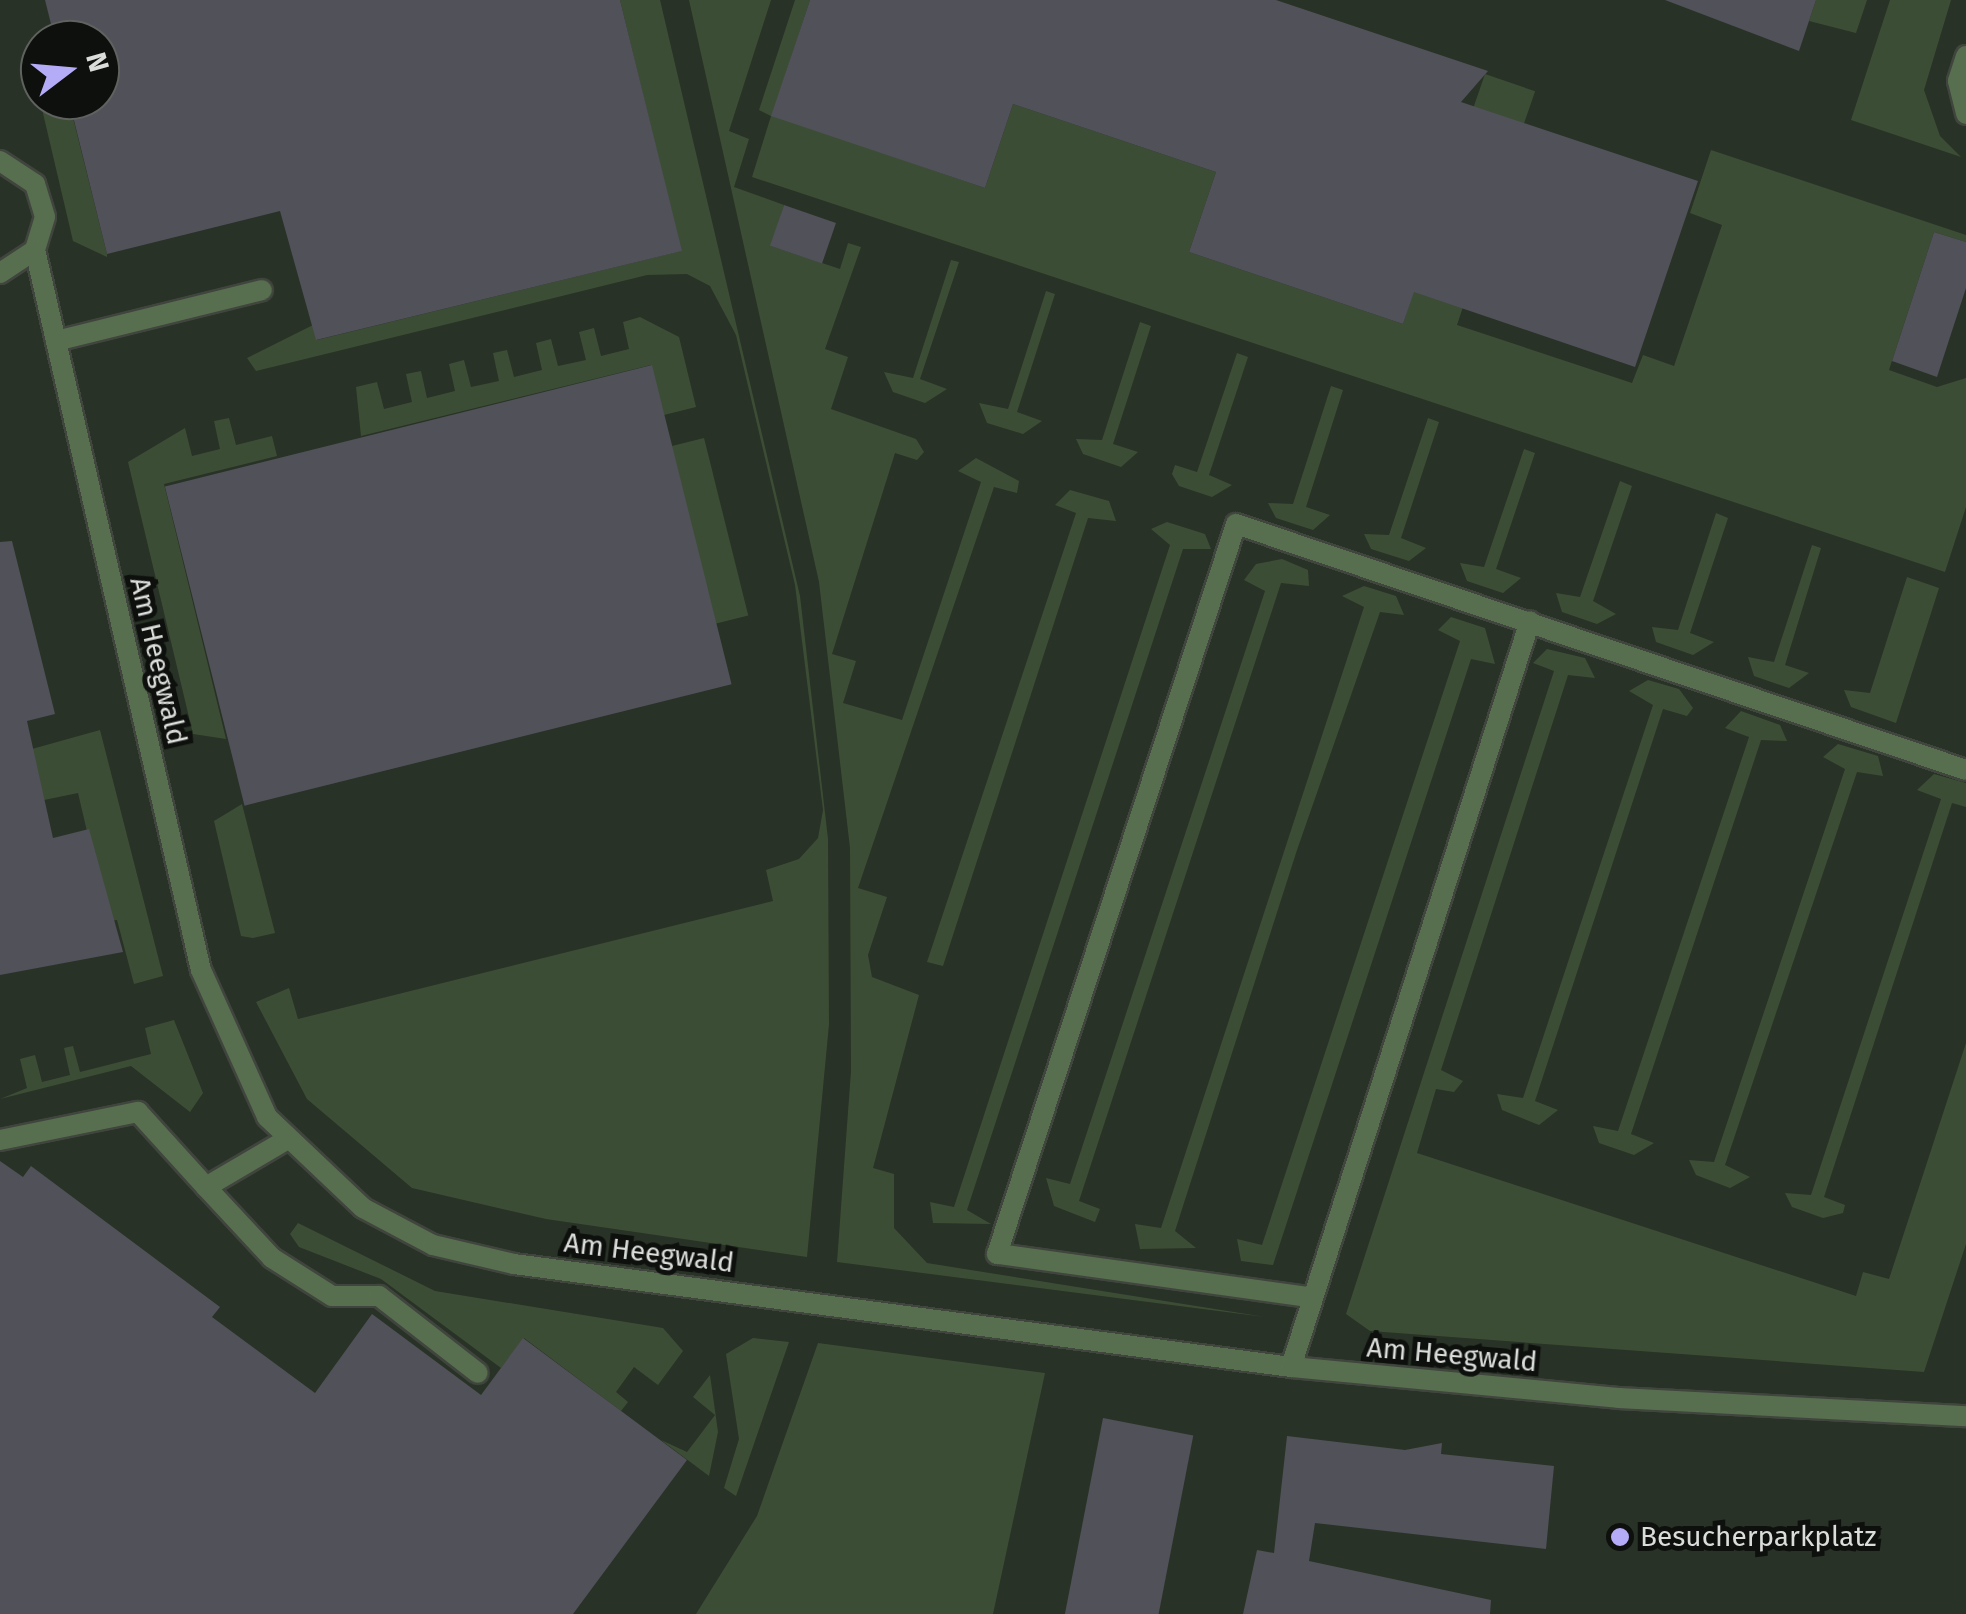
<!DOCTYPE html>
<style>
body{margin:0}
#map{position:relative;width:1966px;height:1614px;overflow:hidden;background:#232821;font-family:"Fira Sans",sans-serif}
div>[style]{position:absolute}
.built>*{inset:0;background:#293226}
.green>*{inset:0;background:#3c4d35;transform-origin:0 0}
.building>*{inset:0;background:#515159;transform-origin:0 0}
.roads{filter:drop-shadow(2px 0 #40453e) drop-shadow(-2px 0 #40453e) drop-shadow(0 2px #40453e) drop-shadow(0 -2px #40453e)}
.lane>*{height:20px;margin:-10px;padding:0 10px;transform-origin:10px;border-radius:10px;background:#586f4f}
.street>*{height:20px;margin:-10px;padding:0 10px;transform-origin:10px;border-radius:10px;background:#586f4f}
.dots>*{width:28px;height:28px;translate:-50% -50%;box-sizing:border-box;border:5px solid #0d100d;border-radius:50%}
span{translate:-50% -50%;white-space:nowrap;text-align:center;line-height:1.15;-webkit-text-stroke:10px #0d100d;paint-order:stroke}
.street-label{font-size:28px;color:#daddd9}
.poi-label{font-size:28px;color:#daddd9}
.left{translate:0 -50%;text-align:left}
.north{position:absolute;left:20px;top:20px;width:100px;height:100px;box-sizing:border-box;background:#0d100d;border:2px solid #5f625f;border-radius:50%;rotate:74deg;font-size:28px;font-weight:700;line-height:40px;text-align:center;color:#daddd9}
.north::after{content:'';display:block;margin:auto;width:35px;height:45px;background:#b5acf8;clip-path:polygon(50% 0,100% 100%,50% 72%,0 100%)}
</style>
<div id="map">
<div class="built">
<i style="clip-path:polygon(evenodd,0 0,1966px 0,1966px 1614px,0 1614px,0 0,40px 40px,100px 40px,100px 100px,40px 100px,40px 40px)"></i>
</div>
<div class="green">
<i style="clip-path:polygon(620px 0,660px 0,800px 596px,828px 839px,829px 1024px,807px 1257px,546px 1219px,412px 1188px,307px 1099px,256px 1002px,289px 988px,298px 1019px,773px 901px,766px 870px,799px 859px,818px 838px,823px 810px,795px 585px,736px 335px,710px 286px,687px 274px,647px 275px,256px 371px,247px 358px,313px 325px,317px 340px,681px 251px)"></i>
<i style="clip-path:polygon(689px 0,771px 0,729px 131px,749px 139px,734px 187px,784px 205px,771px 246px,840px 269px,848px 243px,861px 247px,825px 349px,848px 357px,831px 409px,916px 439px,924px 452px,917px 460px,895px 453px,832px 654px,856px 661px,843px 703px,902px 720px,981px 482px,958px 471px,976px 458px,1019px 481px,1017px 493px,994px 487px,858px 888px,887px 897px,868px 955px,872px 977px,919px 995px,873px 1168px,894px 1174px,894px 1228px,927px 1263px,1265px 1317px,837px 1262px,851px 1071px,850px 848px,819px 582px)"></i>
<i style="clip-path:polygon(795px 0,810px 0,772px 115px,985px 188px,1013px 104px,1216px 172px,1189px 252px,1403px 324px,1458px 152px,1509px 169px,1457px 325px,1632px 383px,1643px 355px,1674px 366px,1722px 225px,1690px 213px,1711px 150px,1966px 235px,1966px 242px,1934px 232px,1889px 370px,1937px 387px,1966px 378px,1966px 507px,1945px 572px,752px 177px,771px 116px,759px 110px)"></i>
<i style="clip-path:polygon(1816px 0,1867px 0,1856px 33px,1809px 21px)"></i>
<i style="clip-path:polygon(1890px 0,1951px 0,1924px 90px,1940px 136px,1961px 157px,1851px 120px)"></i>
<i style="left:1485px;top:74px;width:53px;height:67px;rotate:19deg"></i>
<i style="clip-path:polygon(69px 102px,107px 254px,107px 257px,73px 241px,42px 109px)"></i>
<i style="clip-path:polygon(951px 260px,959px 262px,920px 379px,947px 389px,925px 403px,893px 392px,884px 372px,913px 378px)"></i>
<i style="clip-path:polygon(1046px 291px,1055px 294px,1017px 412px,1042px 421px,1023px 434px,987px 423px,979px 403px,1008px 409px)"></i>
<i style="clip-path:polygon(640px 317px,679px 337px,696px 407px,664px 415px,651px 365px,361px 436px,356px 387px,377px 382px,384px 409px,412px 402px,406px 374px,421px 371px,427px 398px,455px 391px,449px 364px,464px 360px,471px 387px,499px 381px,493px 353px,507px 350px,514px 377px,542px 370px,536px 343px,551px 339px,558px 366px,586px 360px,579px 332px,594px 328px,601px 356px,629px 349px,623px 322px)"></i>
<i style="clip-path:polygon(1140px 322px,1151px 326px,1113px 444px,1138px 452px,1121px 467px,1083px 454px,1076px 439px,1102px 440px)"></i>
<i style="clip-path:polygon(1237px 353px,1248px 357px,1209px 475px,1232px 485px,1212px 497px,1179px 486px,1172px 474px,1175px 465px,1197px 472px)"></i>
<i style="clip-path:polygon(1331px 386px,1343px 390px,1306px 507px,1330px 515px,1313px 530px,1276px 518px,1268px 503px,1293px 504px)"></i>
<i style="clip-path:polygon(229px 418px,236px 445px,272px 436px,277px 456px,164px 484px,226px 739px,193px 734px,128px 462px,185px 428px,192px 456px,220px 449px,214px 421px)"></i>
<i style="clip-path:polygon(1428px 418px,1439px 422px,1401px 538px,1426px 548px,1409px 561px,1371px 549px,1364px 534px,1389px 535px)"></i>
<i style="left:704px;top:438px;width:183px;height:34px;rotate:76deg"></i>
<i style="clip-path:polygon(1524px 449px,1535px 453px,1496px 569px,1521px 578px,1503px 593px,1467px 581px,1460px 563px,1484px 567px)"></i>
<i style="clip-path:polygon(1620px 481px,1632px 486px,1593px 601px,1616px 614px,1597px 624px,1562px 612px,1556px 593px,1580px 597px)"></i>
<i style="clip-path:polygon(1070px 490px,1109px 501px,1116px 521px,1088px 518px,943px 966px,927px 962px,1076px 513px,1055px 505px)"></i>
<i style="clip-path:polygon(1716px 513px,1728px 518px,1690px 633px,1714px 642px,1693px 655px,1656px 642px,1652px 627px,1678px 630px)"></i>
<i style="clip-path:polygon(1167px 522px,1205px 534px,1211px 549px,1183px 549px,967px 1210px,991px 1224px,933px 1223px,930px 1202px,954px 1207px,1170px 545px,1151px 529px)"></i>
<i style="clip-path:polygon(1812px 545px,1821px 548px,1785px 665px,1809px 673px,1789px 688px,1754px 676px,1748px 657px,1774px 662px)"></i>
<i style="clip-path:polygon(1282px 559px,1308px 570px,1309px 586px,1281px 583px,1079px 1201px,1100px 1209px,1095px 1222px,1054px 1206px,1046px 1178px,1070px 1184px,1265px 591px,1244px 580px,1256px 564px)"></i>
<i style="clip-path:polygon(1907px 577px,1939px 588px,1896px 723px,1851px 707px,1844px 690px,1870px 693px)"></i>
<i style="clip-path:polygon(1364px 586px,1396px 596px,1404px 615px,1380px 612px,1297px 850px,1175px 1231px,1196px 1248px,1140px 1249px,1135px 1224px,1161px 1228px,1364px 607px,1342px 596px)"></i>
<i style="clip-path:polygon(1451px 617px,1485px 628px,1495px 664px,1471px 659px,1273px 1265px,1241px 1261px,1237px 1239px,1262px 1245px,1460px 641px,1438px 630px)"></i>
<i style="clip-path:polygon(1547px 649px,1585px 658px,1595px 678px,1568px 675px,1441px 1070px,1463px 1081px,1454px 1092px,1436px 1089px,1417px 1153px,1856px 1296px,1863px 1272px,1889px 1279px,1966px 1043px,1966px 1244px,1924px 1372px,1370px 1331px,1346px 1314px,1554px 671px,1533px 663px)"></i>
<i style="clip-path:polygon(1648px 680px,1679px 689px,1693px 708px,1687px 716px,1663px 709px,1535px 1101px,1558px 1110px,1539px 1125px,1502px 1110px,1497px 1094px,1523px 1098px,1653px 705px,1629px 691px)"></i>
<i style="clip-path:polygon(1741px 711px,1780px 725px,1787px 741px,1761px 740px,1631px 1134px,1654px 1143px,1634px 1155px,1599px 1143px,1593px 1126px,1618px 1131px,1749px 737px,1725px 728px)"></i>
<i style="clip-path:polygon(100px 730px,163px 976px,134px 984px,117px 920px,108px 921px,78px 793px,44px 800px,32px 749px)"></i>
<i style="clip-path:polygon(1838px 744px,1878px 756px,1883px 776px,1857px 772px,1725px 1165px,1750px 1177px,1730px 1188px,1696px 1175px,1689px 1160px,1714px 1162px,1845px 769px,1823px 757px)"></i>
<i style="clip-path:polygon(1934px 774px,1966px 783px,1966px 807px,1952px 803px,1824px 1197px,1845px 1205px,1843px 1213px,1823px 1218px,1792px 1207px,1785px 1193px,1811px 1195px,1941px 799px,1917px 790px)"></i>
<i style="clip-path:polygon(242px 804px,275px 933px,253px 938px,241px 936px,214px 821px)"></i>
<i style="clip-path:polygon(174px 1020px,203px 1093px,190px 1112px,131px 1066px,0 1099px,27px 1088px,20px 1059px,35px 1055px,42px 1082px,70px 1075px,64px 1048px,73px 1046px,80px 1072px,151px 1054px,145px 1028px)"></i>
<i style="clip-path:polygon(298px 1223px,435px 1291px,663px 1328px,683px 1351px,658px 1385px,634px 1367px,616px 1392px,628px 1402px,621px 1411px,524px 1338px,501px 1368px,381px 1279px,299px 1247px,290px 1234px)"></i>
<i style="clip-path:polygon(753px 1338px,789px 1342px,736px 1496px,724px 1488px,739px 1439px,726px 1354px)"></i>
<i style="clip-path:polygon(818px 1343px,1045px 1373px,993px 1614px,696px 1614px,757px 1516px)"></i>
<i style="clip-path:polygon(710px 1375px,718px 1432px,709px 1476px,661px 1440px,687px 1452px,715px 1415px,693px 1397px)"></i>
</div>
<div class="building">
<i style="clip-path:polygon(45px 0,620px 0,682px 251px,316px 340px,280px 211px,107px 254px,69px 100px,100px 100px,100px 40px,55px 40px)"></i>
<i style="clip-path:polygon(810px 0,1276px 0,1488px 71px,1461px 102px,1698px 181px,1635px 367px,1414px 292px,1403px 324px,1189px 252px,1216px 172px,1013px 104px,985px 188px,771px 116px)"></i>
<i style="clip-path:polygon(1665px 0,1816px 0,1799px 51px)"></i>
<i style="left:784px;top:205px;width:55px;height:43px;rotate:19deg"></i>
<i style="clip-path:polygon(1934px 232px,1966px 242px,1966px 288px,1937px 377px,1892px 361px)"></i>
<i style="left:652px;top:365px;width:329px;height:502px;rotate:76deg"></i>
<i style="clip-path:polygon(12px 541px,55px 714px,27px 721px,53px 838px,89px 829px,123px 952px,0 975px,0 542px)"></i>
<i style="clip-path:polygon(0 1161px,23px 1177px,31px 1166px,220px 1307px,212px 1317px,315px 1393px,372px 1314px,481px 1395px,523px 1338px,687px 1460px,573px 1614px,0 1614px)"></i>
<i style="left:1103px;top:1418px;width:92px;height:200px;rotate:11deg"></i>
<i style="clip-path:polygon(1287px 1436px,1405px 1450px,1442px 1443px,1441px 1454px,1554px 1466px,1546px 1549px,1315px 1523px,1309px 1561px,1491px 1600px,1490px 1614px,1243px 1614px,1257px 1550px,1274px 1553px)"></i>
</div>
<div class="roads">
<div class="lane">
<i style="left:1966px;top:56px;width:26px;rotate:108deg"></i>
<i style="left:1958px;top:81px;width:34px;rotate:76deg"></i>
<i style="left:56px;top:341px;width:212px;rotate:-13.9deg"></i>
<i style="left:0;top:1140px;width:141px;rotate:-11.5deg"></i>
<i style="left:138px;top:1112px;width:101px;rotate:47.8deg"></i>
<i style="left:206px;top:1187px;width:93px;rotate:-30.4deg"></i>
<i style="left:206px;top:1187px;width:97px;rotate:47.1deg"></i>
<i style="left:272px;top:1258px;width:71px;rotate:32.3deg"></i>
<i style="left:332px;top:1296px;width:47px"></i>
<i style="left:379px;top:1296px;width:125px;rotate:37.9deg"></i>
<i style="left:1308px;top:1297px;width:314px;rotate:-172.1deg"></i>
<i style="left:997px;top:1254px;width:768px;rotate:-71.87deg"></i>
<i style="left:1236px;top:524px;width:770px;rotate:18.62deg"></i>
<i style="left:1291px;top:1367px;width:783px;rotate:-72.24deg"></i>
</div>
<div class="street">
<i style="left:0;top:161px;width:42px;rotate:33.3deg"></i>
<i style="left:35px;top:184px;width:34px;rotate:73deg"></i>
<i style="left:45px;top:217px;width:34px;rotate:107deg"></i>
<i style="left:35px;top:250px;width:42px;rotate:146.7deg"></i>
<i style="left:35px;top:250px;width:739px;rotate:77.02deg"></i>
<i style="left:201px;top:970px;width:161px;rotate:65.8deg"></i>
<i style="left:267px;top:1117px;width:132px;rotate:43.5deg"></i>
<i style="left:363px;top:1208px;width:79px;rotate:27.9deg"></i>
<i style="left:433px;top:1245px;width:83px;rotate:13.2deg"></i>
<i style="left:514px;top:1264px;width:784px;rotate:7.55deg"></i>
<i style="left:1291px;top:1367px;width:329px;rotate:5.4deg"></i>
<i style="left:1619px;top:1398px;width:347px;rotate:3deg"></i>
</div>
</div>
<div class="dots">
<i style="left:1620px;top:1537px;background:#b5acf8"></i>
</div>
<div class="street-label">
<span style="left:158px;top:661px;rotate:77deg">Am Heegwald</span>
<span style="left:649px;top:1253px;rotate:7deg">Am Heegwald</span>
<span style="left:1452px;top:1355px;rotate:5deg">Am Heegwald</span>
</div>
<div class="poi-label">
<span class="left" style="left:1640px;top:1537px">Besucherparkplatz</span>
</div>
<div class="north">N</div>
</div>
